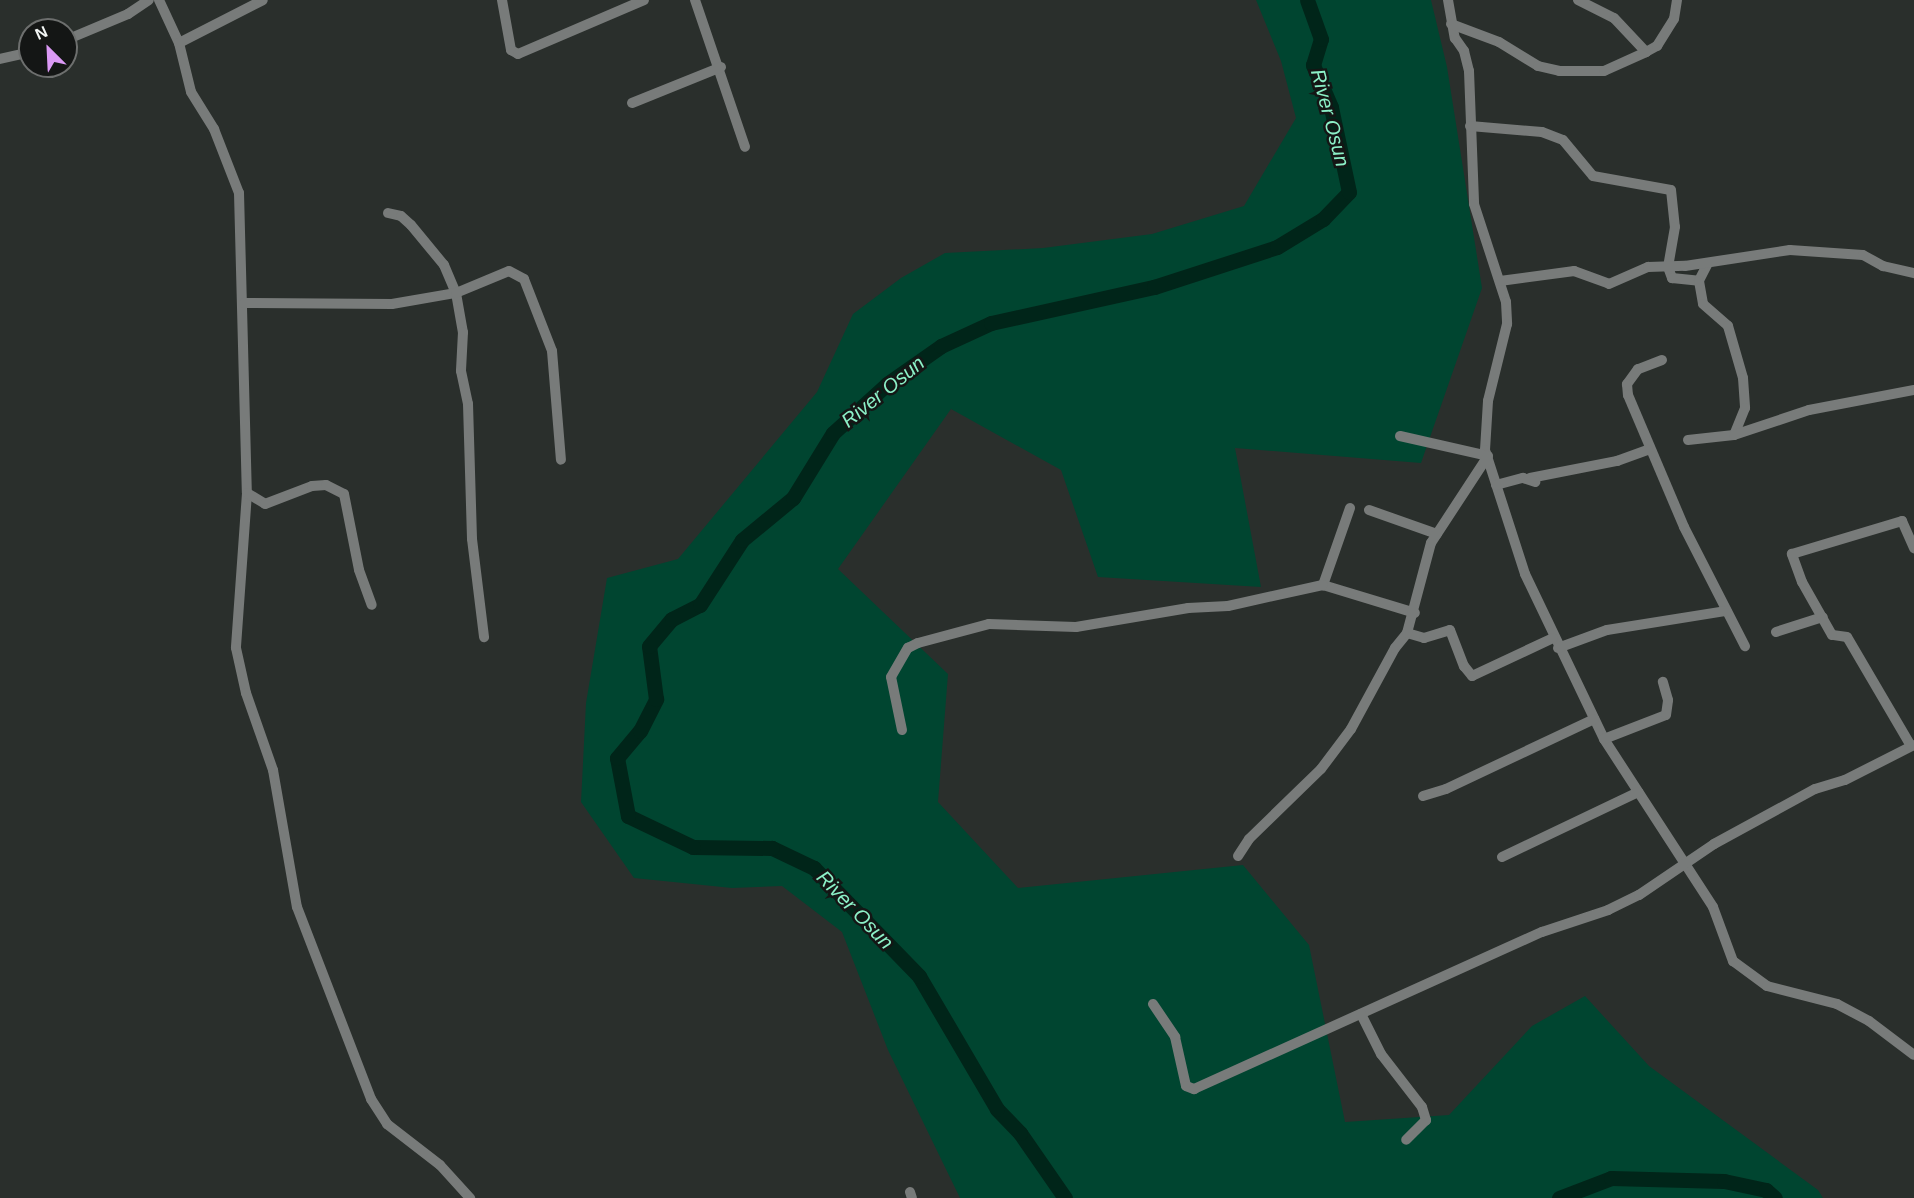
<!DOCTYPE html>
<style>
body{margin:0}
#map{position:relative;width:1914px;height:1198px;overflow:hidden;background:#2a2f2c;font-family:Helvetica,sans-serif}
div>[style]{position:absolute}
.green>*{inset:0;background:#004530}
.river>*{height:15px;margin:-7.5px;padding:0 7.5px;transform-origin:7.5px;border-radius:7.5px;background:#002519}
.minor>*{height:10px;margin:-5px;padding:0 5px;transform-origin:5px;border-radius:5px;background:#787b7a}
span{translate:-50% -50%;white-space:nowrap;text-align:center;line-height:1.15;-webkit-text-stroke:5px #141615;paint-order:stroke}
.water-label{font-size:20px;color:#8cf1c8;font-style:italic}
.north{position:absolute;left:18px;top:18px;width:60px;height:60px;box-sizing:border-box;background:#141615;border:2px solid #6d6f6e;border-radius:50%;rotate:336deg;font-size:16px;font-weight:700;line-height:24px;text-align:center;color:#f2f5f4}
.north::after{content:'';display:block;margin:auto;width:21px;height:27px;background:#db99f5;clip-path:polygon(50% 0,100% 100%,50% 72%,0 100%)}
</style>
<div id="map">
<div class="green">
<i style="clip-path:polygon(1256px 0,1431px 0,1447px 67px,1482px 288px,1421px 463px,1235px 448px,1261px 587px,1098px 577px,1061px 470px,951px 409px,838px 569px,948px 674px,938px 802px,1018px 888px,1243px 865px,1309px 945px,1345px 1122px,1449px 1115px,1532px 1026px,1585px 996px,1649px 1066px,1818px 1190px,1823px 1198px,960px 1198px,888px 1050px,842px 932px,782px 886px,732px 888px,634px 878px,581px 802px,586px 703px,607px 578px,678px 559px,817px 392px,853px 314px,901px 278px,945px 253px,1043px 248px,1152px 234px,1244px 206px,1296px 118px,1281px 61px)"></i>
</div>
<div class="river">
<i style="left:1065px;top:1198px;width:79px;rotate:-124.7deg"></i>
<i style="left:1020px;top:1133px;width:33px;rotate:-134deg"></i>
<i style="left:997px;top:1109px;width:154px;rotate:-120.4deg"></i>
<i style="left:919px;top:976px;width:151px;rotate:-134.2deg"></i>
<i style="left:814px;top:868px;width:47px;rotate:-154.5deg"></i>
<i style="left:772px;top:848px;width:79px;rotate:-179.3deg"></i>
<i style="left:693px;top:847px;width:72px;rotate:-154.5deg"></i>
<i style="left:628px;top:816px;width:59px;rotate:-100.7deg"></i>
<i style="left:617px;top:758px;width:35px;rotate:-50deg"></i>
<i style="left:640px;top:731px;width:36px;rotate:-63deg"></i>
<i style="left:656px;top:699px;width:53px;rotate:-97.5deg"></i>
<i style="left:649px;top:646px;width:35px;rotate:-50deg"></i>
<i style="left:672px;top:619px;width:31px;rotate:-27deg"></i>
<i style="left:700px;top:605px;width:77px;rotate:-57.1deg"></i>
<i style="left:742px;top:540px;width:66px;rotate:-39.5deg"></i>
<i style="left:793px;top:498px;width:76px;rotate:-58.4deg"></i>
<i style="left:833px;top:433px;width:73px;rotate:-42.2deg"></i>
<i style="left:887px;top:384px;width:66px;rotate:-35.1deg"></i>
<i style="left:941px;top:346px;width:55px;rotate:-24.7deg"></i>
<i style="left:991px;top:323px;width:167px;rotate:-12.5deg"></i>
<i style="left:1154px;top:287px;width:129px;rotate:-18deg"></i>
<i style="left:1277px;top:247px;width:54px;rotate:-31.3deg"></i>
<i style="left:1323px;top:219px;width:37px;rotate:-46deg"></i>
<i style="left:1349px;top:192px;width:87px;rotate:-102deg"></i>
<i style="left:1331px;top:107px;width:46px;rotate:-113.2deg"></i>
<i style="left:1313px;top:65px;width:27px;rotate:-73deg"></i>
<i style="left:1321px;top:39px;width:41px;rotate:-109.7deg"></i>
<i style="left:1559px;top:1198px;width:56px;rotate:-21deg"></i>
<i style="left:1611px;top:1178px;width:113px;rotate:1.5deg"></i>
<i style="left:1724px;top:1181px;width:43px;rotate:12.1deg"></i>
<i style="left:1766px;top:1190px;width:12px;rotate:42deg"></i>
</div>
<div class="minor">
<i style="left:159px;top:0;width:47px;rotate:65.1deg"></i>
<i style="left:179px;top:43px;width:50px;rotate:76.2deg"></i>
<i style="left:191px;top:92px;width:44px;rotate:58.1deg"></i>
<i style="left:214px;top:129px;width:69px;rotate:68.7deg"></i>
<i style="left:239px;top:193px;width:300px;rotate:88.5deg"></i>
<i style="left:247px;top:493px;width:155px;rotate:94.1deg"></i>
<i style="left:236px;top:648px;width:46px;rotate:77.5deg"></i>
<i style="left:246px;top:693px;width:82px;rotate:70.7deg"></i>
<i style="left:273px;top:770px;width:139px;rotate:80.1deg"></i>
<i style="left:297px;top:907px;width:206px;rotate:68.9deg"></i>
<i style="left:371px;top:1099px;width:30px;rotate:57deg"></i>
<i style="left:387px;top:1124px;width:67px;rotate:37.7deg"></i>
<i style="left:440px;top:1165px;width:45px;rotate:47.7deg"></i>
<i style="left:502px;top:0;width:51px;rotate:79.8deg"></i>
<i style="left:511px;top:50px;width:8px;rotate:30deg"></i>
<i style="left:518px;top:54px;width:137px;rotate:-23.2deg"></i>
<i style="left:695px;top:0;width:155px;rotate:71.2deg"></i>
<i style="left:1448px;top:0;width:39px;rotate:80deg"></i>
<i style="left:1455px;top:38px;width:16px;rotate:55deg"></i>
<i style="left:1464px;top:51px;width:21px;rotate:76deg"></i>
<i style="left:1469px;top:71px;width:133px;rotate:87.8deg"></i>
<i style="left:1474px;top:204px;width:103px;rotate:71.9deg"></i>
<i style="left:1506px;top:302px;width:22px;rotate:87deg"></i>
<i style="left:1507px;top:324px;width:79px;rotate:103.9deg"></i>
<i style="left:1488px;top:401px;width:49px;rotate:93.5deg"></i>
<i style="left:1485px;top:450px;width:130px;rotate:72.1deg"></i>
<i style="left:1525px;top:574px;width:183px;rotate:64.4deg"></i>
<i style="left:1604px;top:739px;width:200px;rotate:57deg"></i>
<i style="left:1713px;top:907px;width:58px;rotate:69.7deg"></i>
<i style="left:1733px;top:961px;width:42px;rotate:36.3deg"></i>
<i style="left:1767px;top:986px;width:72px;rotate:14.4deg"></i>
<i style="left:1837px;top:1004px;width:36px;rotate:28deg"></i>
<i style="left:1869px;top:1021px;width:56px;rotate:37.1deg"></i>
<i style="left:1578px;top:0;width:40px;rotate:26.6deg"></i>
<i style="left:1614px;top:18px;width:47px;rotate:46.7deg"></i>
<i style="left:1646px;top:52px;width:13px;rotate:-29deg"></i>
<i style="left:1657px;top:46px;width:32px;rotate:-58deg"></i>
<i style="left:1674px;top:19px;width:19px;rotate:-81deg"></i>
<i style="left:1451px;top:24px;width:51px;rotate:20.6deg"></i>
<i style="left:1499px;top:42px;width:46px;rotate:31.6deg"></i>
<i style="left:1538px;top:66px;width:22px;rotate:13deg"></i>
<i style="left:1559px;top:71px;width:45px"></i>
<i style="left:1604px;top:71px;width:46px;rotate:-24.3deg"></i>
<i style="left:66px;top:40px;width:67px;rotate:-22.8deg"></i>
<i style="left:128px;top:14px;width:25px;rotate:-34deg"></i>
<i style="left:179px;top:43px;width:94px;rotate:-27.1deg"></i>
<i style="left:0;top:59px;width:31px;rotate:-13deg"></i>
<i style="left:632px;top:103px;width:96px;rotate:-22deg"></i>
<i style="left:1470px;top:126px;width:72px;rotate:4.8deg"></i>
<i style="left:1542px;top:132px;width:22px;rotate:21deg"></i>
<i style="left:1563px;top:140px;width:47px;rotate:50.2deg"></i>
<i style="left:1593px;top:176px;width:79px;rotate:10.2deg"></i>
<i style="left:1671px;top:190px;width:37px;rotate:84deg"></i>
<i style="left:1675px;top:227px;width:41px;rotate:99.9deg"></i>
<i style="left:1668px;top:267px;width:12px;rotate:70deg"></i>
<i style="left:1672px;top:278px;width:27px;rotate:6deg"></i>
<i style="left:388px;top:213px;width:13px;rotate:13deg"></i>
<i style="left:401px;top:216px;width:13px;rotate:42deg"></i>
<i style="left:411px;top:225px;width:52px;rotate:50.5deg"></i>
<i style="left:444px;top:265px;width:30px;rotate:67deg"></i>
<i style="left:456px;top:293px;width:40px;rotate:80deg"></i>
<i style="left:463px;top:332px;width:39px;rotate:93deg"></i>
<i style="left:461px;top:371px;width:34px;rotate:78deg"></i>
<i style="left:468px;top:404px;width:135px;rotate:88.3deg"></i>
<i style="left:472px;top:539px;width:99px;rotate:83deg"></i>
<i style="left:1708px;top:263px;width:20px;rotate:117deg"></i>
<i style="left:1699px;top:281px;width:23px;rotate:80deg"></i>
<i style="left:1703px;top:304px;width:33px;rotate:41deg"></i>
<i style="left:1728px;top:326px;width:54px;rotate:73.9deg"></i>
<i style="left:1743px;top:378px;width:30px;rotate:86deg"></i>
<i style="left:1745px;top:408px;width:29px;rotate:112deg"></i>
<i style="left:1500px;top:281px;width:75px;rotate:-7.7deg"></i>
<i style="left:1574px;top:271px;width:37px;rotate:20deg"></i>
<i style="left:1609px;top:284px;width:43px;rotate:-23.6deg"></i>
<i style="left:1648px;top:267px;width:37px;rotate:-2deg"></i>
<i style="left:1685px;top:266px;width:106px;rotate:-8.7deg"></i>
<i style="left:1790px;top:250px;width:73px;rotate:3.9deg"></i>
<i style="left:1863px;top:255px;width:23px;rotate:29deg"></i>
<i style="left:1883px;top:266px;width:32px;rotate:13deg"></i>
<i style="left:244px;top:303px;width:148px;rotate:0.4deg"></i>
<i style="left:392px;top:304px;width:65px;rotate:-9.8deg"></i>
<i style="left:456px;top:293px;width:57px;rotate:-22.5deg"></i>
<i style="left:509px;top:271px;width:17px;rotate:28deg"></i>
<i style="left:524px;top:279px;width:77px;rotate:68.7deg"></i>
<i style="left:552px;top:351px;width:109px;rotate:85.3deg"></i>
<i style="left:1662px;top:360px;width:26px;rotate:159deg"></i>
<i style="left:1638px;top:369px;width:19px;rotate:126deg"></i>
<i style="left:1627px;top:384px;width:11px;rotate:85deg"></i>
<i style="left:1628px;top:395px;width:143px;rotate:67deg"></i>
<i style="left:1684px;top:527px;width:134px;rotate:62.9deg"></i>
<i style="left:1400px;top:436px;width:90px;rotate:12.8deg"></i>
<i style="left:1688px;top:440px;width:46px;rotate:-6.2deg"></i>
<i style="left:1734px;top:435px;width:79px;rotate:-18.4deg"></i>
<i style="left:1809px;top:410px;width:107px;rotate:-10.8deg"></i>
<i style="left:1530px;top:478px;width:89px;rotate:-11.1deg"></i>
<i style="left:1617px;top:461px;width:33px;rotate:-20deg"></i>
<i style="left:1496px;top:485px;width:28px;rotate:-15deg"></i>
<i style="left:1523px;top:478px;width:13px;rotate:18deg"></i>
<i style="left:247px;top:493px;width:21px;rotate:31deg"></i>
<i style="left:265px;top:504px;width:50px;rotate:-21deg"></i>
<i style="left:312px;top:486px;width:14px;rotate:-4deg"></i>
<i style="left:326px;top:485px;width:20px;rotate:27deg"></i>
<i style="left:344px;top:494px;width:77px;rotate:78.8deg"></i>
<i style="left:359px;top:570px;width:37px;rotate:70deg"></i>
<i style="left:1350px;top:508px;width:82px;rotate:109.3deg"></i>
<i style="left:1323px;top:585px;width:96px;rotate:16.9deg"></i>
<i style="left:1369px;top:510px;width:72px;rotate:19.4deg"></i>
<i style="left:1776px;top:632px;width:49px;rotate:-17.7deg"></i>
<i style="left:1407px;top:633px;width:18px;rotate:16deg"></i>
<i style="left:1424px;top:638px;width:27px;rotate:-17deg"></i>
<i style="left:1450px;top:630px;width:39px;rotate:69deg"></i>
<i style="left:1464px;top:666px;width:13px;rotate:51deg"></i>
<i style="left:1472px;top:676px;width:89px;rotate:-25.1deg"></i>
<i style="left:1558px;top:648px;width:52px;rotate:-20.2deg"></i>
<i style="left:1607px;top:630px;width:121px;rotate:-9.1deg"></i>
<i style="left:902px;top:730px;width:54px;rotate:-101.7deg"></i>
<i style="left:891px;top:677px;width:34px;rotate:-60deg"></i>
<i style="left:908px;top:648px;width:11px;rotate:-27deg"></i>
<i style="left:918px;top:643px;width:73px;rotate:-15deg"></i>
<i style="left:989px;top:624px;width:87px;rotate:2deg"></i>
<i style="left:1076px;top:627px;width:114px;rotate:-9.6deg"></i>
<i style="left:1188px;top:608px;width:40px;rotate:-2.9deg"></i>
<i style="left:1228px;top:606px;width:97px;rotate:-12.5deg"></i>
<i style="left:1604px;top:739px;width:66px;rotate:-21.2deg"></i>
<i style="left:1666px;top:715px;width:15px;rotate:-82deg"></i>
<i style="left:1668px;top:700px;width:19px;rotate:-106deg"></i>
<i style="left:1911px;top:746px;width:126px;rotate:-120.4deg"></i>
<i style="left:1847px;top:637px;width:15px;rotate:-172deg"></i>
<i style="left:1832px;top:635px;width:61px;rotate:-119.5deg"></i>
<i style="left:1802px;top:582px;width:30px;rotate:-110deg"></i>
<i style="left:1792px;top:554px;width:115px;rotate:-16.7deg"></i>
<i style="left:1902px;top:521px;width:30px;rotate:66deg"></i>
<i style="left:1423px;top:796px;width:24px;rotate:-17deg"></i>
<i style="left:1446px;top:789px;width:164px;rotate:-25.3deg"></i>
<i style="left:1238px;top:856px;width:20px;rotate:-57deg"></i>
<i style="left:1249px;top:839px;width:100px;rotate:-44.2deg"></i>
<i style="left:1321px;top:769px;width:50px;rotate:-53.1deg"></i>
<i style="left:1351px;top:729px;width:92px;rotate:-61.5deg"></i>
<i style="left:1395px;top:648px;width:19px;rotate:-51deg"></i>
<i style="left:1407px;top:633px;width:93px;rotate:-75.1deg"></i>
<i style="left:1431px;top:543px;width:104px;rotate:-56.8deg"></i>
<i style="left:1502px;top:857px;width:151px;rotate:-25.5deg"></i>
<i style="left:1153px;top:1004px;width:40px;rotate:56deg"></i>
<i style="left:1175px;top:1037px;width:50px;rotate:77.3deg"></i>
<i style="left:1186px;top:1086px;width:9px;rotate:21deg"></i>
<i style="left:1194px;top:1089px;width:382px;rotate:-24.3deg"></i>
<i style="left:1542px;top:932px;width:70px;rotate:-18.4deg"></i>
<i style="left:1608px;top:910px;width:34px;rotate:-26deg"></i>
<i style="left:1639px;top:895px;width:91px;rotate:-34.2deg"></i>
<i style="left:1714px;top:844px;width:115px;rotate:-28.6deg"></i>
<i style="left:1815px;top:789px;width:31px;rotate:-17deg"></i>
<i style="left:1845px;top:780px;width:77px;rotate:-26.9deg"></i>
<i style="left:1361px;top:1014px;width:45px;rotate:63.4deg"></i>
<i style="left:1381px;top:1054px;width:67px;rotate:52.3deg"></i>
<i style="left:1422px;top:1107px;width:14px;rotate:73deg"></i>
<i style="left:1426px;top:1120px;width:28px;rotate:135deg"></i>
<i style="left:910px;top:1192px;width:6px;rotate:72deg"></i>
</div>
<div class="water-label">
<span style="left:1330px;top:118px;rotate:75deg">River Osun</span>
<span style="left:883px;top:392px;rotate:-39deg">River Osun</span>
<span style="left:855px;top:910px;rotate:46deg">River Osun</span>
</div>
<div class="north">N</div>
</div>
